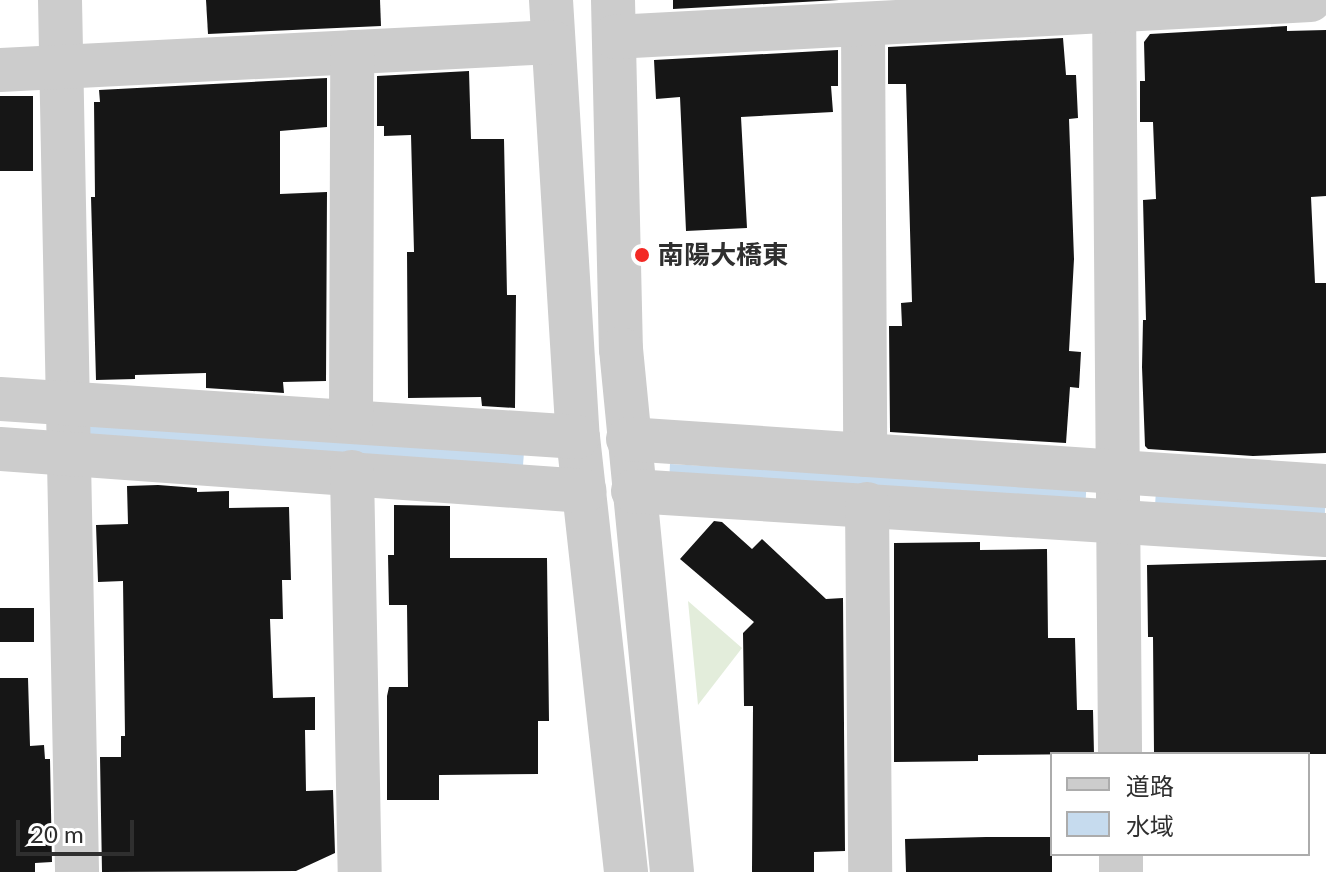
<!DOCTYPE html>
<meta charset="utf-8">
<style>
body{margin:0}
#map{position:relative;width:1326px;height:872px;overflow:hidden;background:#fff;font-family:Lato,"Noto Sans JP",sans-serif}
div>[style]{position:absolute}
.green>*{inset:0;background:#e3eddb}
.water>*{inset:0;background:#c6dbee;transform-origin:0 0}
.building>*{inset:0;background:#161616;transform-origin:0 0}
.minor>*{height:44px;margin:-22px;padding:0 22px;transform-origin:22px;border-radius:22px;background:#ccc}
.dots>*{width:22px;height:22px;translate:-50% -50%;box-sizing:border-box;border:4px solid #fff;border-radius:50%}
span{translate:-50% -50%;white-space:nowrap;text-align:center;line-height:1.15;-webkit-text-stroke:8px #fff;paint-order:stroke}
.poi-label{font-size:26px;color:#2f2f2f;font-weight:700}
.left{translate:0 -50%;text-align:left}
.legend{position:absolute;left:1050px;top:752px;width:260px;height:104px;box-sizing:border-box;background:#fff;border:2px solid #acacac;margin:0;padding:10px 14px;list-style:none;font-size:24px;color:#2f2f2f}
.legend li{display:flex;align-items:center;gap:16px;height:40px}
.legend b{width:40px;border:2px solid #acacac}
.scale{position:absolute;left:16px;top:820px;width:118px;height:36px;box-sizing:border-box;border:4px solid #2f2f2f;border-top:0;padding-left:10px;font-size:24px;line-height:28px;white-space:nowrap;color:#2f2f2f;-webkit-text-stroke:6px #fff;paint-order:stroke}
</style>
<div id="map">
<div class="green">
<i style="clip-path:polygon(688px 601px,742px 648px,698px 705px)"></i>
</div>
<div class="water">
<i style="left:89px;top:422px;width:436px;height:20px;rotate:4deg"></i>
<i style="left:670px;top:464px;width:417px;height:18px;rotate:3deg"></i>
<i style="left:1156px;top:491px;width:170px;height:19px;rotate:4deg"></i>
</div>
<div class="building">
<i style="clip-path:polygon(206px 0,380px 0,381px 26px,208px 34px)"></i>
<i style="clip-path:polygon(673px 0,839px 0,673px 9px)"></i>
<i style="clip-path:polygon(1287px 26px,1287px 31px,1326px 30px,1326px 196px,1311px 197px,1315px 283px,1326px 283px,1326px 453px,1253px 456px,1148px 449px,1145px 446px,1142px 367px,1143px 320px,1146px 320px,1143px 200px,1156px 199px,1153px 122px,1140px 122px,1140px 81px,1145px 81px,1144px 42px,1150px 34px)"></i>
<i style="clip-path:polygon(1063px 38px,1066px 75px,1076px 75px,1078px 118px,1069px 119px,1074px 259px,1069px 351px,1081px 352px,1079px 388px,1070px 387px,1066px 443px,890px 432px,889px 326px,902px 326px,901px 303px,912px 302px,906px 84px,888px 84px,888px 47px)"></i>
<i style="clip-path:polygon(838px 50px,838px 86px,831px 86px,833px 112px,741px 117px,747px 228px,686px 231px,680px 97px,656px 99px,654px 60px)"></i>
<i style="clip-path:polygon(469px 71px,471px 139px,504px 139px,507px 295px,516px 295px,515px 408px,482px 406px,481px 397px,408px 398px,407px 252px,414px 252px,411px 135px,384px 136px,384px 126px,377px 126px,377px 76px)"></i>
<i style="clip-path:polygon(327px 78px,327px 127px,280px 131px,280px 194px,327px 192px,326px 381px,283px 382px,284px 393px,206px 388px,206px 373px,135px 375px,135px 379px,96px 380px,91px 197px,95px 197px,94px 102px,100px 102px,99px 90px)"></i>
<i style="left:0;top:96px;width:33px;height:75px"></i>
<i style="clip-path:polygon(158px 485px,197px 488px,197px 492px,229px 491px,229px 508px,289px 507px,291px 580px,282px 580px,283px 619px,270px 619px,273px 698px,315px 697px,315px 730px,305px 730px,306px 791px,333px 790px,335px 853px,296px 871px,102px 872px,100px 757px,121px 757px,121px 736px,125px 736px,123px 581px,98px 582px,96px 525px,128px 524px,127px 486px)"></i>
<i style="clip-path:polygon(394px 505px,450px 506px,450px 558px,547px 558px,549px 721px,538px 721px,538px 774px,439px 775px,439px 800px,387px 800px,387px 696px,389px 687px,408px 687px,407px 605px,389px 605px,388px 555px,394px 555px)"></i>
<i style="clip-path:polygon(714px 521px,722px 522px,752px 549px,762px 539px,826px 599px,843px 598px,845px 851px,814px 852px,814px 872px,752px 872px,753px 706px,744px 706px,743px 633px,754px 622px,680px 559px)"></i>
<i style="clip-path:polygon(980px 542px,980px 550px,1047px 549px,1048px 638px,1075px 638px,1077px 710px,1093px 710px,1094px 754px,978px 755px,978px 761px,894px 762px,894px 543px)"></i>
<i style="clip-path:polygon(1326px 560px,1326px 754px,1154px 754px,1153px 637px,1148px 637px,1147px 565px)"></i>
<i style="left:0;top:608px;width:34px;height:34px"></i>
<i style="clip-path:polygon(0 678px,28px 678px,30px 746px,44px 745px,45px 759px,50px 759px,52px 862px,35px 863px,35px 872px,0 872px)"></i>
<i style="clip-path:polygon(986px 837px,1052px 837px,1052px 872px,906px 872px,905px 839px)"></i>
</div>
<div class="minor">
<i style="left:60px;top:0;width:872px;rotate:88.88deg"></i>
<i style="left:551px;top:0;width:438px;rotate:86.5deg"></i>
<i style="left:578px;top:437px;width:438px;rotate:83.7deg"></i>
<i style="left:613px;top:0;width:349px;rotate:88.7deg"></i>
<i style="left:621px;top:349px;width:525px;rotate:84.43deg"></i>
<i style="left:1114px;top:0;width:754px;rotate:89.54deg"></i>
<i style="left:863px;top:25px;width:430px;rotate:89.7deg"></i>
<i style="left:614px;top:37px;width:697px;rotate:-3.04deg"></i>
<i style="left:0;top:70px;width:553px;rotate:-2.9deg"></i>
<i style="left:0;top:399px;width:579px;rotate:3.76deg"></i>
<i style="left:351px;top:420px;width:368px;rotate:-89.8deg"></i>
<i style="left:628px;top:439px;width:700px;rotate:3.85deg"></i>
<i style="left:0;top:449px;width:586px;rotate:4.11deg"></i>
<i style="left:352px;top:472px;width:400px;rotate:88.9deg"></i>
<i style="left:633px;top:491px;width:694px;rotate:3.63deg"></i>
<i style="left:867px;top:504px;width:368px;rotate:89.5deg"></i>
<i style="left:1121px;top:854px;width:18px;rotate:90deg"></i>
</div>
<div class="dots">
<i style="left:642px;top:255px;background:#f32924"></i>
</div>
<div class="poi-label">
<span class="left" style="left:658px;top:255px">南陽大橋東</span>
</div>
<ul class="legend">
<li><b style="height:10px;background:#ccc"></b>道路</li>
<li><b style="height:22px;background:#c6dbee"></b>水域</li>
</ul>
<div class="scale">20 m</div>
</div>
